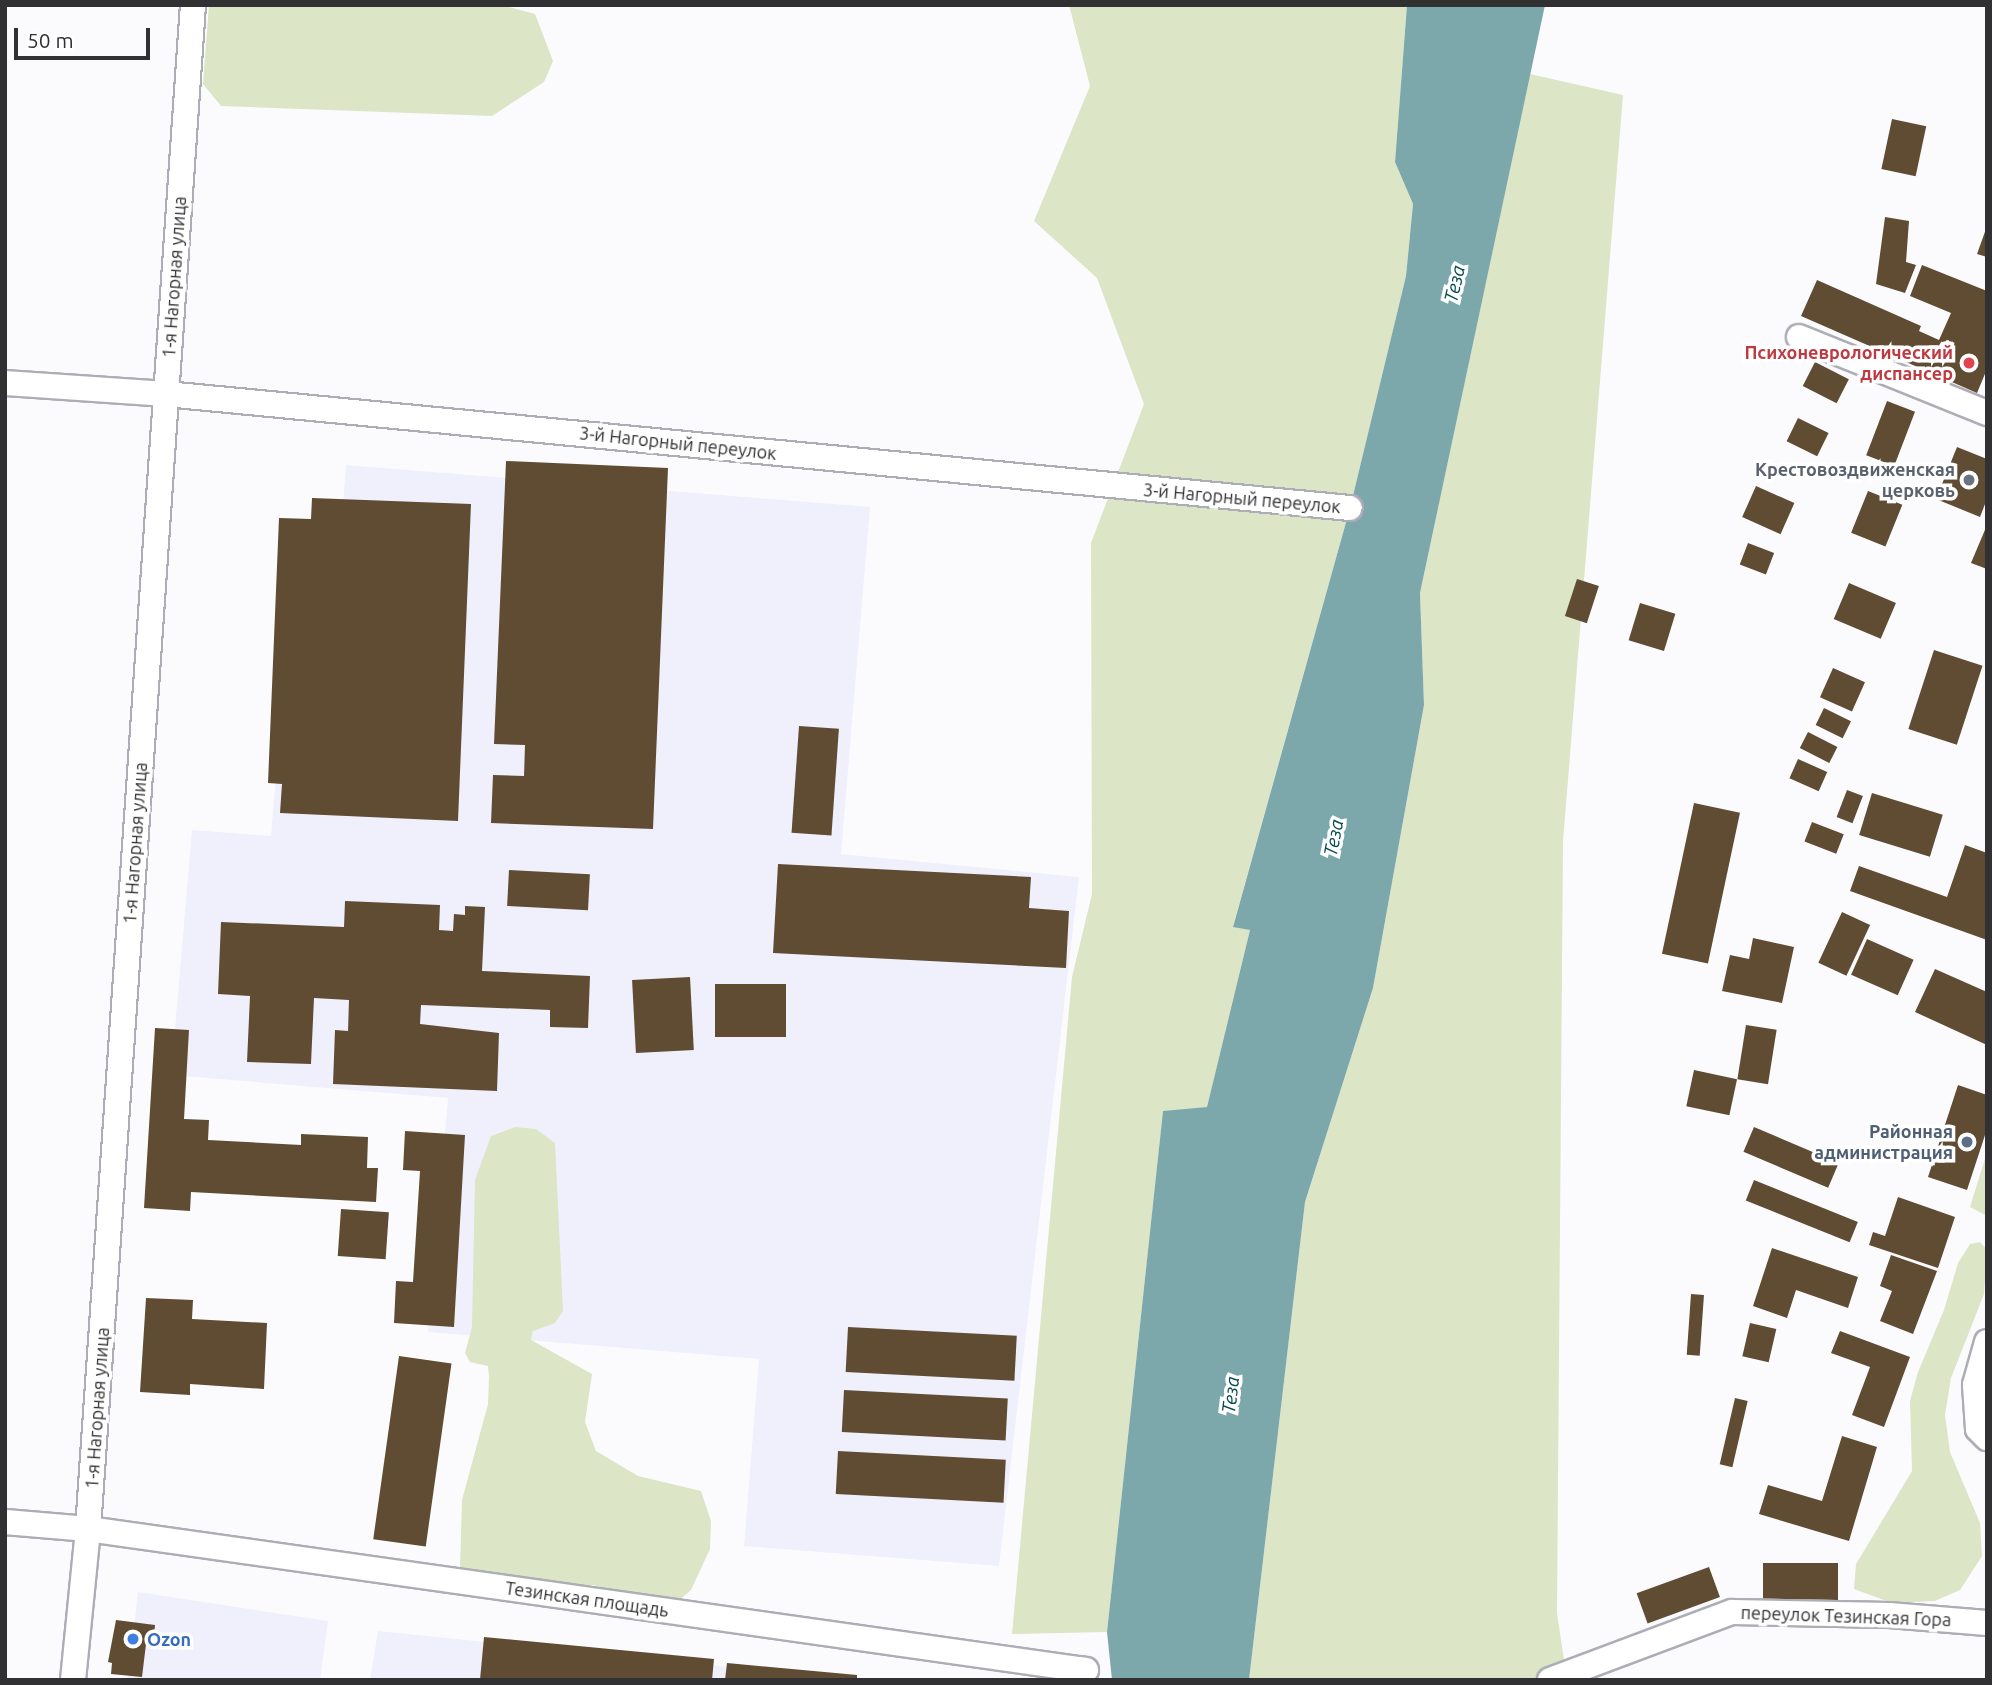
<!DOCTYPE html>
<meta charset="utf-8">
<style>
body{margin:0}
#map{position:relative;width:1992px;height:1685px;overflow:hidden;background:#fbfbfe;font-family:Ubuntu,sans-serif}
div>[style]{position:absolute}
.built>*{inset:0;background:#f0f0fd}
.green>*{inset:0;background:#dce5c6}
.water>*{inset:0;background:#7da8ab}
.building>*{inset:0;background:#5f4c33;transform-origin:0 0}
.roads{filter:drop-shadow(2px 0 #adadb6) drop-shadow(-2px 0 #adadb6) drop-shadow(0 2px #adadb6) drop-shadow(0 -2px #adadb6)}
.minor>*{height:24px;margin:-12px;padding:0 12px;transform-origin:12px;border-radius:12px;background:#fff}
.dots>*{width:19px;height:19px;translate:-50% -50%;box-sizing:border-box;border:4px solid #fff;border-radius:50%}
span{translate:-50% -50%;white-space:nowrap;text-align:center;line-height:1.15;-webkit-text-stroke:7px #fff;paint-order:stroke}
.street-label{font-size:18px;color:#313134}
.health-label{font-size:18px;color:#be3a42;font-weight:700}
.right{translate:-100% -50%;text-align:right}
.worship-label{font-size:18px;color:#5b616d;font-weight:700}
.service-label{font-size:18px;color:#4e5e75;font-weight:700}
.shop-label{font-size:18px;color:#366cbe;font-weight:700}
.left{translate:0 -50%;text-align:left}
.water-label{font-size:19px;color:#04494d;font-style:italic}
.frame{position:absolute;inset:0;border:7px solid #313134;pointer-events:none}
.scale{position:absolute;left:14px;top:28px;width:136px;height:32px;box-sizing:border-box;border:4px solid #313134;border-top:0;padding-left:9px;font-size:21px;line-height:24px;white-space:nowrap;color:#313134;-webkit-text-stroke:5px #fff;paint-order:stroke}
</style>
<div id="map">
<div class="built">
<i style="clip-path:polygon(346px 465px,870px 507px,841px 854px,1079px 877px,999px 1566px,744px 1546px,759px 1359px,428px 1332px,448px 1098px,171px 1075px,192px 830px,271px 836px,292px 577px,337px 580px)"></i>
<i style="clip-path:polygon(138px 1592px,328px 1621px,320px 1680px,128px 1680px)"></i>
<i style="clip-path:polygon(378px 1631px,856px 1680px,370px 1680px)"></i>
</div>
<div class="green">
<i style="clip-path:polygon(209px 5px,501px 5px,535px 14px,553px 61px,544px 82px,492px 116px,221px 106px,203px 84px)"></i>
<i style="clip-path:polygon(1069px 5px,1407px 5px,1395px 162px,1413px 204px,1406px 276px,1350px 508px,1233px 926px,1250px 930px,1207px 1107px,1163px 1112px,1107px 1632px,1012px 1634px,1072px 977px,1092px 894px,1091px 543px,1144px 404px,1097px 278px,1034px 221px,1090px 86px)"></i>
<i style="clip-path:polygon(1530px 74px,1623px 95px,1563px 842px,1557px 1613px,1567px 1680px,1249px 1680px,1305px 1202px,1373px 988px,1424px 705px,1420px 593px)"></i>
<i style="clip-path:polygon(515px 1127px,536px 1129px,555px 1143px,563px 1311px,555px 1323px,533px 1331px,531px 1340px,592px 1374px,585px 1422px,596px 1451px,638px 1476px,701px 1491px,711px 1521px,710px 1549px,691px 1590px,677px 1602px,649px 1602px,594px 1585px,485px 1585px,460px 1569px,462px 1500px,488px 1404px,489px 1377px,488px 1366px,470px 1362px,465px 1353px,472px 1327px,475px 1180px,491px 1136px)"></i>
<i style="clip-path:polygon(1987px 1152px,1987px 1216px,1970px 1207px)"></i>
<i style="clip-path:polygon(1980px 1242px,1987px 1250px,1984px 1294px,1951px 1378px,1945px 1415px,1950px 1452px,1980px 1523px,1982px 1556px,1960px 1590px,1935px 1601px,1892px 1603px,1854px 1589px,1856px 1564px,1912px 1471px,1910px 1401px,1918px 1372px,1944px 1310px,1958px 1263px,1970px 1244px)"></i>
</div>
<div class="water">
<i style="clip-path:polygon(1407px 5px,1545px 5px,1420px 593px,1424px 705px,1373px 988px,1305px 1202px,1249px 1680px,1112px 1680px,1107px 1632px,1163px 1111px,1207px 1107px,1250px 930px,1233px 927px,1350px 508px,1406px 276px,1413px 204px,1395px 162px)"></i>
</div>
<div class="building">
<i style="left:1892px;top:119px;width:35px;height:51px;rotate:12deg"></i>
<i style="clip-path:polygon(1885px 217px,1909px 221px,1906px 262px,1916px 265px,1905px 293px,1876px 284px)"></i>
<i style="clip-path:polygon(1986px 229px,1987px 229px,1987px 257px,1977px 254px)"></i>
<i style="clip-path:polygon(1922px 265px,1987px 291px,1987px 369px,1977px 393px,1801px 316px,1817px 280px,1921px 326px,1919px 331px,1939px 340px,1951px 313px,1910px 296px)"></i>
<i style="left:1815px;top:362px;width:38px;height:27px;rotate:27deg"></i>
<i style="left:1887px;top:401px;width:30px;height:58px;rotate:21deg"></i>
<i style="left:1798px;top:418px;width:34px;height:26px;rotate:26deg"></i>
<i style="clip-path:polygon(1957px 447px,1987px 459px,1987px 499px,1980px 517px,1936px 499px)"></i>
<i style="clip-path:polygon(506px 461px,668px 468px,653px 829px,491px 823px,493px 775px,524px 776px,525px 745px,494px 744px)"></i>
<i style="left:1756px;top:486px;width:42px;height:34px;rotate:24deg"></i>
<i style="left:1868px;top:491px;width:37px;height:45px;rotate:22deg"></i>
<i style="clip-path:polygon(312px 498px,471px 504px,458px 821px,280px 813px,282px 784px,268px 783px,279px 518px,311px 519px)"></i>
<i style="clip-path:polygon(1987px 525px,1987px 569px,1971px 563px)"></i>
<i style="left:1748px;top:543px;width:28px;height:23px;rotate:21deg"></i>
<i style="left:1577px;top:579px;width:23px;height:39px;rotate:18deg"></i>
<i style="left:1849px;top:583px;width:51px;height:39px;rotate:23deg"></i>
<i style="left:1640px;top:603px;width:37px;height:39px;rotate:17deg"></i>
<i style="left:1934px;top:650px;width:51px;height:83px;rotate:18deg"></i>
<i style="left:1833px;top:668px;width:35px;height:32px;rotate:24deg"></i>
<i style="left:1824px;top:708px;width:30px;height:19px;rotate:26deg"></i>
<i style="left:799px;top:726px;width:40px;height:107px;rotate:4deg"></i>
<i style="left:1808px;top:732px;width:33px;height:18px;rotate:27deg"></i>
<i style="left:1798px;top:759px;width:32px;height:21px;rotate:24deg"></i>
<i style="left:1847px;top:790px;width:17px;height:29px;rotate:21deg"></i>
<i style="left:1872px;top:793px;width:74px;height:44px;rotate:17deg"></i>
<i style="left:1694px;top:803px;width:47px;height:154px;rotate:12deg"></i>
<i style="left:1812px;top:822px;width:34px;height:21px;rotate:21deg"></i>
<i style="clip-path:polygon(1965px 845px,1987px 853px,1987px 940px,1850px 891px,1859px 866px,1947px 897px)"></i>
<i style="clip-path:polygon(778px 864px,1031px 877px,1029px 908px,1069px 911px,1066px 968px,773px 953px)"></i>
<i style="left:509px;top:870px;width:81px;height:36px;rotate:3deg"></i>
<i style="clip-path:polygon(345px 901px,440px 905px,439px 930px,453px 931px,454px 914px,465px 915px,465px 906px,485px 907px,482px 971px,590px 976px,588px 1028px,550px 1027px,550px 1010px,421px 1005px,420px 1024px,499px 1033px,497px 1091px,333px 1084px,335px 1030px,348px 1031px,349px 1000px,314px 998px,311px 1064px,247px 1062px,250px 996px,218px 994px,221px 922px,344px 927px)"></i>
<i style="left:1842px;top:912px;width:31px;height:56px;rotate:25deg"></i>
<i style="clip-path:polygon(1753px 938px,1794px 947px,1782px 1003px,1722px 991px,1730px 955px,1749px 959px)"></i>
<i style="left:1867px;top:939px;width:51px;height:39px;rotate:24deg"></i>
<i style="clip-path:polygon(1935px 969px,1987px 992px,1987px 1045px,1915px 1012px)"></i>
<i style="left:690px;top:977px;width:73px;height:58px;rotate:87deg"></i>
<i style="left:786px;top:984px;width:53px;height:71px;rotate:90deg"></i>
<i style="left:1746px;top:1025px;width:31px;height:55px;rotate:9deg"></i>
<i style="clip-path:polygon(155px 1028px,189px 1030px,184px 1119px,209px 1120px,208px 1140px,301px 1145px,301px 1134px,368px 1137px,367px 1168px,378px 1168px,376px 1202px,191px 1192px,190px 1211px,144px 1208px)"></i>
<i style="left:1694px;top:1070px;width:44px;height:37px;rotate:12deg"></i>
<i style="clip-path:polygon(1958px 1085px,1987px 1095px,1987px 1129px,1967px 1190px,1928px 1177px)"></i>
<i style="left:1754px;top:1127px;width:92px;height:27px;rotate:23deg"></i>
<i style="clip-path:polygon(405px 1131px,465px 1135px,454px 1327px,394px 1323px,396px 1281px,413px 1282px,420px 1171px,403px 1170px)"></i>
<i style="left:1754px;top:1180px;width:112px;height:22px;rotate:22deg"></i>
<i style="clip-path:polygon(1898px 1197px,1955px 1217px,1938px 1268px,1869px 1245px,1873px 1232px,1885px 1236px)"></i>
<i style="left:341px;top:1209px;width:48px;height:47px;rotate:4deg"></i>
<i style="clip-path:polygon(1772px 1248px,1858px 1277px,1848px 1308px,1796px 1290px,1787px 1318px,1753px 1306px)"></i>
<i style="clip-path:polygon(1891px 1255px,1937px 1271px,1913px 1334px,1880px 1321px,1892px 1291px,1880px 1286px)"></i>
<i style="left:1691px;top:1294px;width:13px;height:61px;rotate:4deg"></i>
<i style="clip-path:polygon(146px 1298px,193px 1300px,192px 1319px,267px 1323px,264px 1389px,190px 1384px,190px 1395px,140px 1392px)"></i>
<i style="left:1750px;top:1323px;width:27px;height:34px;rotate:13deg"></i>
<i style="left:848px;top:1327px;width:169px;height:45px;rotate:3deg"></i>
<i style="clip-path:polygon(1840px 1331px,1910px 1357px,1884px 1427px,1852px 1415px,1870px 1367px,1831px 1353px)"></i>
<i style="left:399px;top:1356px;width:53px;height:185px;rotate:8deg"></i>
<i style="left:844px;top:1390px;width:164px;height:42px;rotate:3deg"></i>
<i style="left:1735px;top:1398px;width:13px;height:68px;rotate:13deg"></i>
<i style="clip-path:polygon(1842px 1436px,1877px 1447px,1849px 1541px,1759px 1514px,1768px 1485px,1822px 1501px)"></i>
<i style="left:838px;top:1451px;width:168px;height:43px;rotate:3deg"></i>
<i style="left:1763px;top:1563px;width:75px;height:38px"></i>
<i style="left:1709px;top:1567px;width:32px;height:77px;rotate:70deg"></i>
<i style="clip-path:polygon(116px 1620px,155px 1625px,154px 1636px,147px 1636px,142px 1677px,111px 1674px,112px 1663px,108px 1662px)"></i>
<i style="clip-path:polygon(484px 1637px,714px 1659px,712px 1680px,480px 1680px)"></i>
<i style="clip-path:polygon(727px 1663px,857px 1675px,857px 1680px,725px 1680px)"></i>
</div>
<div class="roads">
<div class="minor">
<i style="left:1799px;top:337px;width:203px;rotate:22deg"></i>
<i style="left:5px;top:383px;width:161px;rotate:3.9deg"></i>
<i style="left:166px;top:394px;width:1189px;rotate:5.5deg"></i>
<i style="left:1987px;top:1342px;width:45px;rotate:105.6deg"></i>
<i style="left:1975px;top:1385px;width:44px;rotate:86.1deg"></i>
<i style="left:1978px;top:1429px;width:13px;rotate:45deg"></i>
<i style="left:5px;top:1522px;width:83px;rotate:4.8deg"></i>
<i style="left:88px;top:1529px;width:1008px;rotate:8.04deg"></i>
<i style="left:73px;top:1680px;width:152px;rotate:-84.3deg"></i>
<i style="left:88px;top:1529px;width:1528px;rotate:-86.06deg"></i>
<i style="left:1550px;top:1680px;width:194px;rotate:-20.5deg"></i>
<i style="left:1732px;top:1612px;width:157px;rotate:1.1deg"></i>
<i style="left:1889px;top:1615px;width:98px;rotate:4.7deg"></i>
</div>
</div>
<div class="dots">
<i style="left:1969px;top:363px;background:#e0444e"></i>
<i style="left:1969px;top:480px;background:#6b7280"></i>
<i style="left:1967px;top:1142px;background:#5c6f8a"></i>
<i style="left:133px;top:1639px;background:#3f7fe0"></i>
</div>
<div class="street-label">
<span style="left:174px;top:277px;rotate:-86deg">1-я Нагорная улица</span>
<span style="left:678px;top:443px;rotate:6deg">3-й Нагорный переулок</span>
<span style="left:1242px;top:498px;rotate:5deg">3-й Нагорный переулок</span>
<span style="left:135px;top:843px;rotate:-86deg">1-я Нагорная улица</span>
<span style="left:97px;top:1408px;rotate:-86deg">1-я Нагорная улица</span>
<span style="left:587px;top:1599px;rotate:8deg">Тезинская площадь</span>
<span style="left:1846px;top:1616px;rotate:2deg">переулок Тезинская Гора</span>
</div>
<div class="health-label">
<span class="right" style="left:1953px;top:363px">Психоневрологический<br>диспансер</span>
</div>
<div class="worship-label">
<span class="right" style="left:1955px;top:480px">Крестовоздвиженская<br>церковь</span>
</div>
<div class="service-label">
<span class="right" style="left:1953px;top:1142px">Районная<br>администрация</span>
</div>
<div class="shop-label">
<span class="left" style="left:147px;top:1639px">Ozon</span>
</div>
<div class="water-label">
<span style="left:1455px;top:284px;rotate:-77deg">Теза</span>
<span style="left:1334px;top:838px;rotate:-79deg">Теза</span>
<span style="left:1231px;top:1395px;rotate:-83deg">Теза</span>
</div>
<div class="frame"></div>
<div class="scale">50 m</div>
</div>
